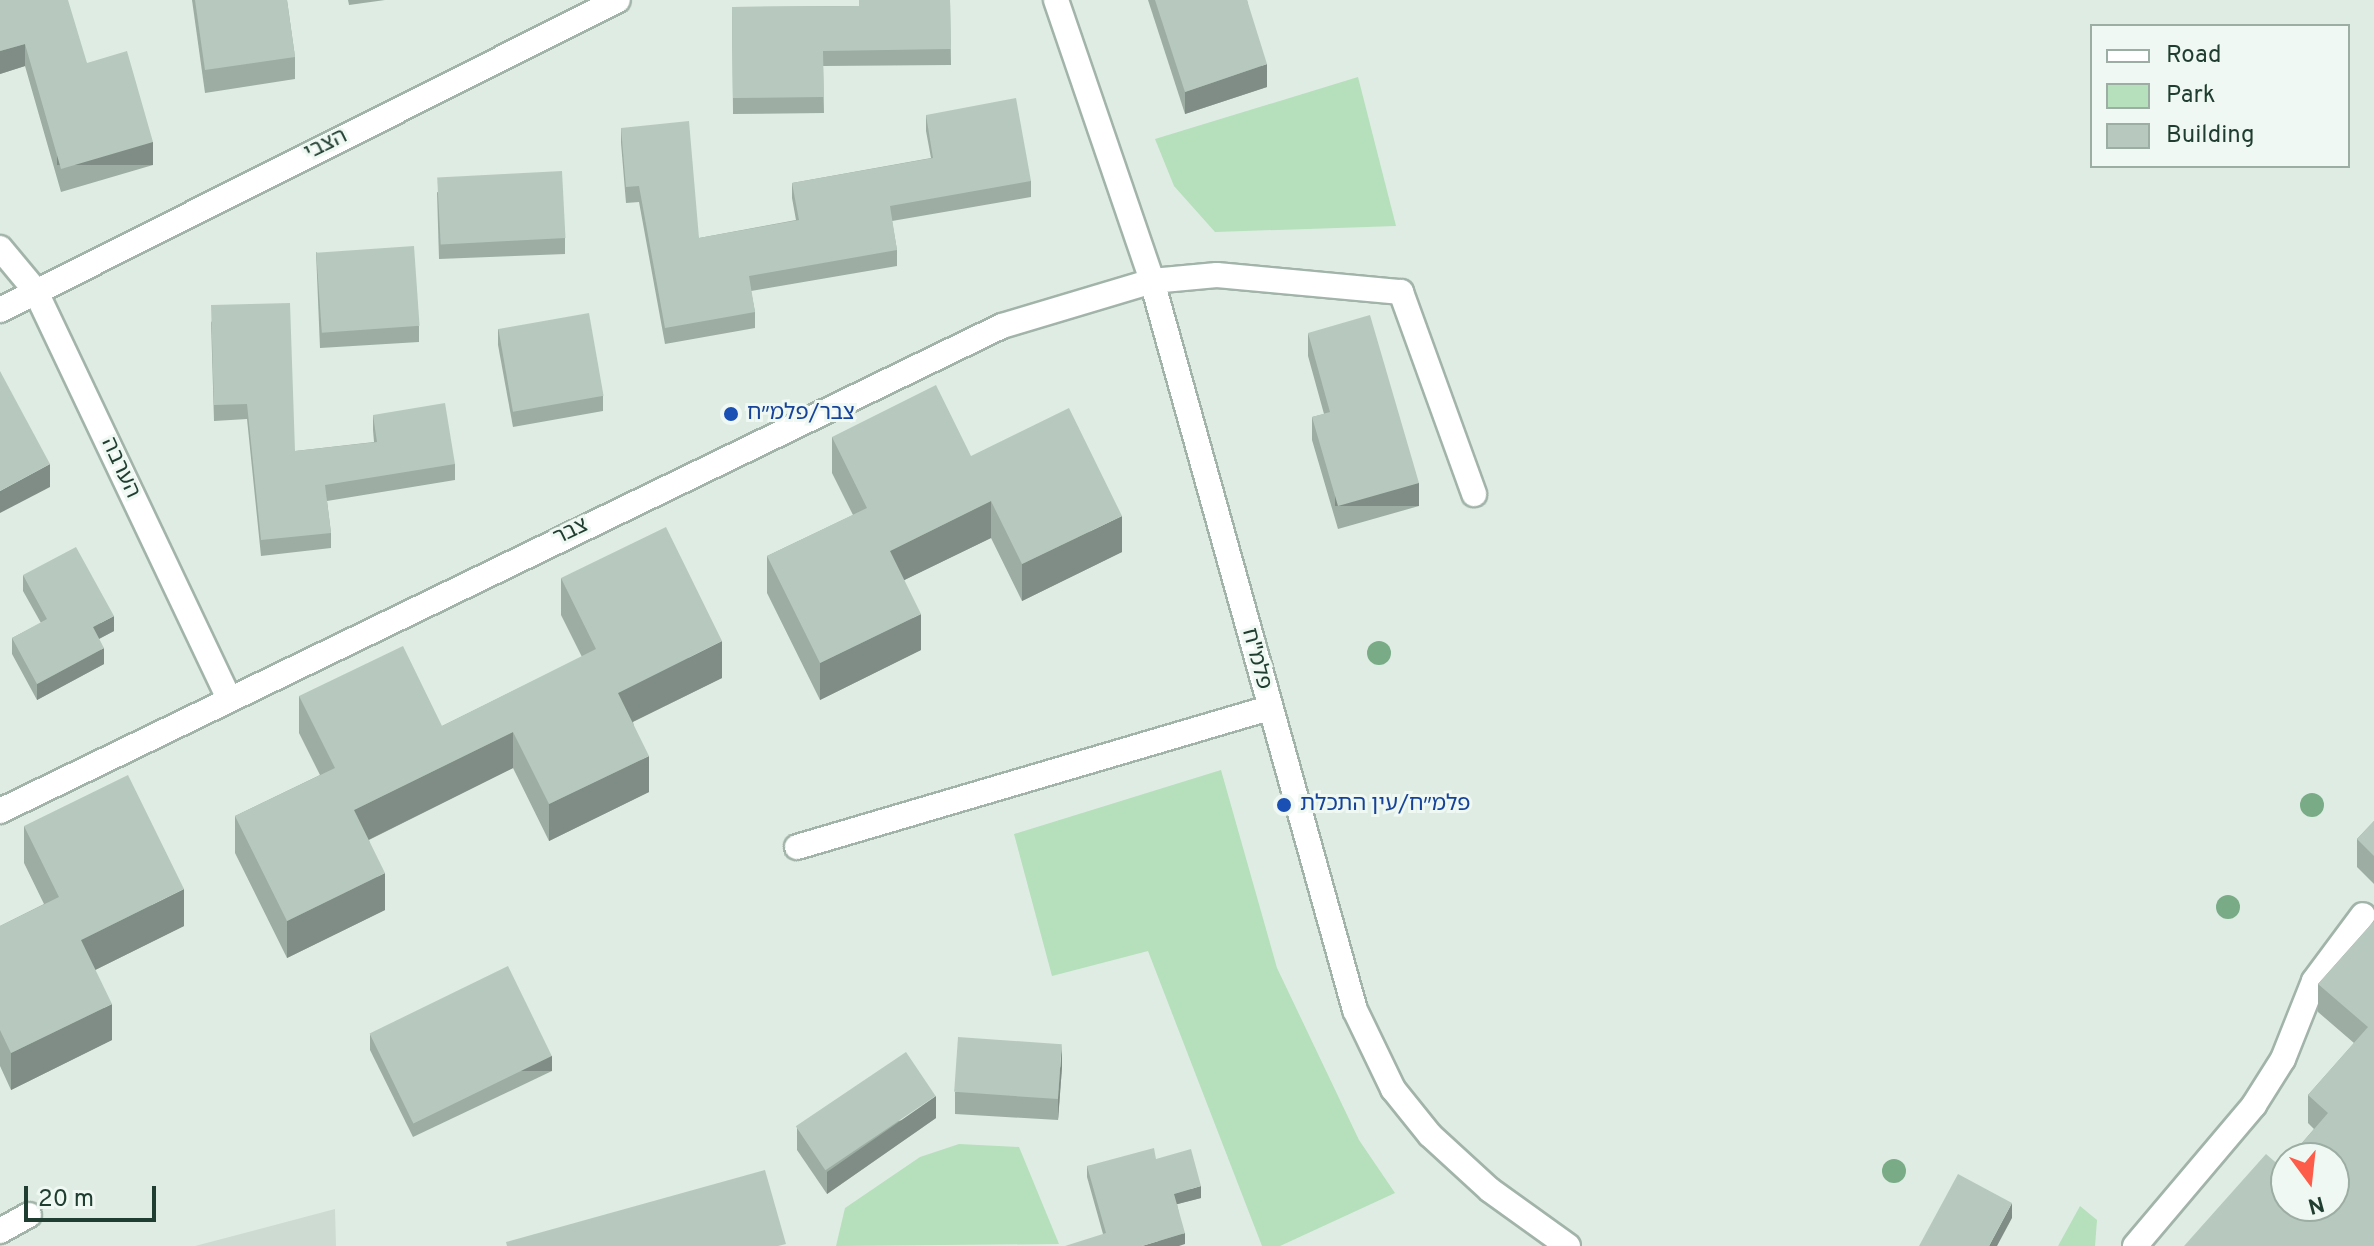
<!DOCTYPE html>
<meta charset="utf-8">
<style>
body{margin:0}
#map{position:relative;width:2374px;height:1246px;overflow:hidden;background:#dfece4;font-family:Overpass,"Noto Sans Hebrew",sans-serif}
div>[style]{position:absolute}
.built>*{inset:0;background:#cddbd3}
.green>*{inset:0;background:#b6dfbb}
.roads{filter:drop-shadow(2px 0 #a2b4aa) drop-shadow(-2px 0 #a2b4aa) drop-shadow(0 2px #a2b4aa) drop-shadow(0 -2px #a2b4aa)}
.minor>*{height:24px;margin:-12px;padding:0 12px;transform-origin:12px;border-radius:12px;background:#fff}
.trees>*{width:24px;height:24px;margin:-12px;border-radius:50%;background:#79ac86}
.wall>*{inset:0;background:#9dada4}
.shaded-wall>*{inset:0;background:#808d86;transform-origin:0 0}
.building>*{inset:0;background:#b7c9bf;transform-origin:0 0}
.dots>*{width:22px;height:22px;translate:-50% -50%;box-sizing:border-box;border:4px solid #eff8f2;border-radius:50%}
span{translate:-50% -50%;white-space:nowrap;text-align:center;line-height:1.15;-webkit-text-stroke:6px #eff8f2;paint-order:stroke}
.street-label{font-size:22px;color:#1f3d30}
.transit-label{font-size:22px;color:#164399}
.left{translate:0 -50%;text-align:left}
.legend{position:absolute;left:2090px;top:24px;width:260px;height:144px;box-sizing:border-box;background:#eff8f2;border:2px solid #9cada4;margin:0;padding:10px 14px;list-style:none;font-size:24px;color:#1f3d30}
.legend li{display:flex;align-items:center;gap:16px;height:40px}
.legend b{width:40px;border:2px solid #9cada4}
.north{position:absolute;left:2270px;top:1142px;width:80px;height:80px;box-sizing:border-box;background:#eff8f2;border:2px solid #9cada4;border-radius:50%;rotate:165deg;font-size:22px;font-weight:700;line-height:32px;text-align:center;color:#1f3d30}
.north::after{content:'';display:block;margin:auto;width:28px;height:36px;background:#fd5c4b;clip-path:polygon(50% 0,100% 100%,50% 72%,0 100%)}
.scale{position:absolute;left:24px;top:1186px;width:132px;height:36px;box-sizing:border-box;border:4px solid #1f3d30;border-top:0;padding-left:10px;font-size:24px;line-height:28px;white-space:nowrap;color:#1f3d30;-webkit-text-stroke:6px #eff8f2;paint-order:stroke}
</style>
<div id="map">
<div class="built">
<i style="clip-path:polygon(335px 1209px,336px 1246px,195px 1246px)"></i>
</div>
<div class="green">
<i style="clip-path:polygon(1358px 77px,1396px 226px,1215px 232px,1174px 186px,1155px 139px)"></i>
<i style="clip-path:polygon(1221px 770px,1277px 968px,1359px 1140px,1395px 1193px,1280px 1246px,1262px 1246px,1148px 951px,1052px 976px,1014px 834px)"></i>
<i style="clip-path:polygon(959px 1144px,1019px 1147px,1059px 1244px,836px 1246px,845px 1208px,920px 1157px)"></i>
<i style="clip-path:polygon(2080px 1206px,2097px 1220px,2095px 1246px,2058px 1246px)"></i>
</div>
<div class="roads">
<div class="minor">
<i style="left:1056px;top:0;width:297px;rotate:71.1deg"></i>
<i style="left:1152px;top:281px;width:757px;rotate:74.44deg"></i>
<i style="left:1355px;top:1010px;width:88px;rotate:64.3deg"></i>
<i style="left:1393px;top:1089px;width:59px;rotate:51.2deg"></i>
<i style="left:1430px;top:1135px;width:81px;rotate:42.5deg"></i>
<i style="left:1490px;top:1190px;width:96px;rotate:35.7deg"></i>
<i style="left:0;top:248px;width:55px;rotate:50.2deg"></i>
<i style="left:35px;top:290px;width:450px;rotate:64.6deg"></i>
<i style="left:0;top:310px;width:691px;rotate:-26.64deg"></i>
<i style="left:0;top:811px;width:1113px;rotate:-25.83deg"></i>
<i style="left:1002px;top:326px;width:157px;rotate:-16.7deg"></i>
<i style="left:1152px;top:281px;width:65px;rotate:-5.3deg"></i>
<i style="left:1217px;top:275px;width:185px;rotate:5.3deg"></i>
<i style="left:1401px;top:292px;width:215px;rotate:70.1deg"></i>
<i style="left:797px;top:847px;width:492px;rotate:-16.4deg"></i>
<i style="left:0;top:1231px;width:33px;rotate:-29deg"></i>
<i style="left:2135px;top:1246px;width:185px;rotate:-49.8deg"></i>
<i style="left:2254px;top:1105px;width:54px;rotate:-57.8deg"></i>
<i style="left:2283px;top:1059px;width:84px;rotate:-68.3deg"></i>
<i style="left:2314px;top:981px;width:82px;rotate:-53.4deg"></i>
</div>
</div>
<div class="trees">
<i style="left:1379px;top:653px"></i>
<i style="left:2312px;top:805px"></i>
<i style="left:2228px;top:907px"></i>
<i style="left:1894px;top:1171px"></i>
</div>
<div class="wall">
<i style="clip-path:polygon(0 0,87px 63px,153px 165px,61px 192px,25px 66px,0 74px)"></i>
<i style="clip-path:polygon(192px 0,287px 0,295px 57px,295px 79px,205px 93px)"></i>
<i style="clip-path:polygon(348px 0,385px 0,349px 5px)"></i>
<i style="clip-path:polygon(950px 0,951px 65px,823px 66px,824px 113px,733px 114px,732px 7px,859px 6px)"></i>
<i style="clip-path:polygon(1148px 0,1247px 0,1267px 87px,1185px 114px)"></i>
<i style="clip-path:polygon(926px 115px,1031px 181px,1031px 197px,892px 221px,897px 250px,897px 266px,751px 291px,755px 312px,755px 328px,665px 344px,639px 202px,626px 203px,621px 143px,621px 128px,699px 238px,796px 220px,792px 198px,792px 183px,931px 158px,926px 131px)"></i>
<i style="clip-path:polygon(437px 192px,565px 238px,565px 254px,439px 259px)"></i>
<i style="clip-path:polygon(316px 252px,419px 326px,419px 342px,320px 348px)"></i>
<i style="clip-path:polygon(211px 321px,295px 451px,374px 442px,373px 430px,373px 415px,455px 464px,455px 480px,327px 501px,331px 533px,331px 548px,261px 556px,247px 419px,214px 421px)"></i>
<i style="clip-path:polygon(498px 329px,603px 396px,603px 411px,513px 427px,498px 345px)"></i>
<i style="clip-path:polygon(1308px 333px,1419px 506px,1338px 529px,1312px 440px,1312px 417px,1324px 414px,1308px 356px)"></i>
<i style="clip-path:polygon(832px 437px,971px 456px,1122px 552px,1022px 601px,991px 538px,904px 580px,921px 650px,820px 700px,767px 593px,767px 556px,853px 515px,832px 473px)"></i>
<i style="clip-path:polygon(23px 575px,114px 631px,99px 639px,104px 664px,37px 700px,12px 654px,12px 638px,41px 623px,23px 591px)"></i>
<i style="clip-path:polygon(561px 578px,722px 678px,633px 722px,649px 792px,549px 841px,513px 768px,369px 840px,385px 910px,287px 958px,235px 853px,235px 816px,320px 775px,299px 733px,299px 696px,442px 726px,582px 657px,561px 615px)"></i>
<i style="clip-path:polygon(2374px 821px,2374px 884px,2357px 867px,2357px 839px)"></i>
<i style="clip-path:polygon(24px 826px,184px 926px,95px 970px,112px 1040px,11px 1090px,0 1066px,0 926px,44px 904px,24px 863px)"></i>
<i style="clip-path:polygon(2374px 921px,2374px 1246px,2281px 1167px,2314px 1129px,2308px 1123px,2308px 1095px,2354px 1043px,2318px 1012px,2318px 984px)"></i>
<i style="clip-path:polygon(370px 1034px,552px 1071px,413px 1137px,370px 1050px)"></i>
<i style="clip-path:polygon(1062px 1067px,1058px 1120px,955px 1114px,955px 1092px)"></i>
<i style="clip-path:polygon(936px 1118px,827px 1194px,797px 1150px,797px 1128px)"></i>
<i style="clip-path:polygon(1156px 1159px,1201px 1198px,1177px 1204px,1185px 1244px,1103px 1234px,1087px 1177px,1087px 1166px)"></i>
</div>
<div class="shaded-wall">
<i style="clip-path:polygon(25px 44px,25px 66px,0 74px,0 51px)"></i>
<i style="clip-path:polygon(1267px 64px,1267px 87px,1185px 114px,1185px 92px)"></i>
<i style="left:153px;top:142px;width:23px;height:96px;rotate:90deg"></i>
<i style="clip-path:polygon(50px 464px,50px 487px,0 513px,0 491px)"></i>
<i style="left:1419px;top:483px;width:23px;height:84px;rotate:90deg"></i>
<i style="clip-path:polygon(991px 501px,991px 538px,890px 587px,890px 551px)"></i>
<i style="clip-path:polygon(1122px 516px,1122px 552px,1022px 601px,1022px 564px)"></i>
<i style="clip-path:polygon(921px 614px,921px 650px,820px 700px,820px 663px)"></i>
<i style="clip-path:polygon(114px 616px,114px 631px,93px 642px,93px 627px)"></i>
<i style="clip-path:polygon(722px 641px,722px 678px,618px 729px,618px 693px)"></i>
<i style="clip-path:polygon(104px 648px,104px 664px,37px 700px,37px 684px)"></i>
<i style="clip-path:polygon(513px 732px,513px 768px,354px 847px,354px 810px)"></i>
<i style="clip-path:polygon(649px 756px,649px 792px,549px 841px,549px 804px)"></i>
<i style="clip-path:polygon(385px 873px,385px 910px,287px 958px,287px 921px)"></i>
<i style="clip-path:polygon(184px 889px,184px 926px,81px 977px,81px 940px)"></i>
<i style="clip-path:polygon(112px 1004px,112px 1040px,11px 1090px,11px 1053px)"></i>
<i style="clip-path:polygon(1062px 1044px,1062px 1067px,1058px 1120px,1058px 1098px)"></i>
<i style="left:552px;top:1056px;width:15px;height:154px;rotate:90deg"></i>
<i style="clip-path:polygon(936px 1096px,936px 1118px,827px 1194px,827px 1172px)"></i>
<i style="clip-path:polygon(1201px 1186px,1201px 1198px,1174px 1205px,1174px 1194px)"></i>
<i style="clip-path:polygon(2012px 1203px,2012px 1218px,1997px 1246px,1989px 1246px)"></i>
<i style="clip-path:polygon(1185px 1233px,1185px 1244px,1179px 1246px,1142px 1246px)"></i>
</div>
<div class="building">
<i style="clip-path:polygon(0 0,68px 0,87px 63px,127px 51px,153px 142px,61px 169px,25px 44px,0 51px)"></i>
<i style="clip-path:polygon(195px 0,287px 0,295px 57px,205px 70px)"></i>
<i style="clip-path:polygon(859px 0,950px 0,951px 49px,823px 51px,824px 97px,733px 98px,732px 7px,859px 6px)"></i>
<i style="clip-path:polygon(1155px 0,1247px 0,1267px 64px,1185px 92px)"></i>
<i style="clip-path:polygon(1016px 98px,1031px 181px,890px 206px,897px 250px,749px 276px,755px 312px,665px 328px,639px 186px,626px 187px,621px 128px,689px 121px,699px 238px,799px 220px,792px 183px,933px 158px,926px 115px)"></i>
<i style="left:562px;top:171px;width:67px;height:125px;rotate:87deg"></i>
<i style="left:414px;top:246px;width:80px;height:98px;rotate:86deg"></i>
<i style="clip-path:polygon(290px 303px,295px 451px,377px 442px,373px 415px,445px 403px,455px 464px,325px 485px,331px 533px,261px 540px,247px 404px,214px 405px,211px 305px)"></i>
<i style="left:589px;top:313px;width:84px;height:92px;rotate:80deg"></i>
<i style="clip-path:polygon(1370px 315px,1419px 483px,1338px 506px,1312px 417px,1330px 412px,1308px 333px)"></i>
<i style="clip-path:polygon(0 371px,50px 464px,0 491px)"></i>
<i style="clip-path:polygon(936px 385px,971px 456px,1069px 408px,1122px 516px,1022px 564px,991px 501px,890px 551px,921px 614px,820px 663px,767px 556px,867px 508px,832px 437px)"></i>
<i style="clip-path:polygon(666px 527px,722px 641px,618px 693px,649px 756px,549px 804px,513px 732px,354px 810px,385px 873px,287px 921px,235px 816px,335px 768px,299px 696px,403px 646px,442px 726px,596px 649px,561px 578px)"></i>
<i style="clip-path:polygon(76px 547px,114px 616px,93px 627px,104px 648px,37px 684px,12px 638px,47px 619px,23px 575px)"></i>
<i style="clip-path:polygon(128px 775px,184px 889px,81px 940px,112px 1004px,11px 1053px,0 1030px,0 926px,59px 897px,24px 826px)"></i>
<i style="clip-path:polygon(2374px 821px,2374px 856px,2357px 839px)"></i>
<i style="clip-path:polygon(2374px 921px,2374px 1246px,2184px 1246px,2266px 1154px,2281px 1167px,2286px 1161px,2286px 1206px,2334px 1206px,2334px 1158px,2289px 1158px,2328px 1113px,2308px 1095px,2368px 1027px,2318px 984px)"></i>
<i style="left:508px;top:966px;width:100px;height:154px;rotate:64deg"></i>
<i style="left:958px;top:1037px;width:104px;height:55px;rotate:4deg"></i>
<i style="left:906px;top:1052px;width:53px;height:133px;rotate:56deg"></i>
<i style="clip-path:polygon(1154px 1148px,1156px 1159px,1191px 1149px,1201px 1186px,1174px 1194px,1185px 1233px,1142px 1246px,1065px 1246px,1106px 1233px,1087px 1166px)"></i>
<i style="clip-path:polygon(765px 1170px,786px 1244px,778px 1246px,507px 1246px,506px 1242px)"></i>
<i style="clip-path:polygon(1958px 1174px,2012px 1203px,1989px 1246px,1919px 1246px)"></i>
</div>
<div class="dots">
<i style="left:731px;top:414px;background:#1a4fb4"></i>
<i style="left:1284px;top:805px;background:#1a4fb4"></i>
</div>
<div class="street-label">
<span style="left:326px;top:145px;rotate:-26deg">הצבי</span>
<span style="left:120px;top:468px;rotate:65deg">הערבה</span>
<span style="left:571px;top:532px;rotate:-26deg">צבר</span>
<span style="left:1256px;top:659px;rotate:75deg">פלמ"ח</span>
</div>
<div class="transit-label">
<span class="left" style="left:747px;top:414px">צבר/פלמ״ח</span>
<span class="left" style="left:1300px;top:805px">פלמ״ח/עין התכלת</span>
</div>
<ul class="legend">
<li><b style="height:10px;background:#fff"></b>Road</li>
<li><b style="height:22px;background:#b6dfbb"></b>Park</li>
<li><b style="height:22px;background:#b7c9bf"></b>Building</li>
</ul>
<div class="north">N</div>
<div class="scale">20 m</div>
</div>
